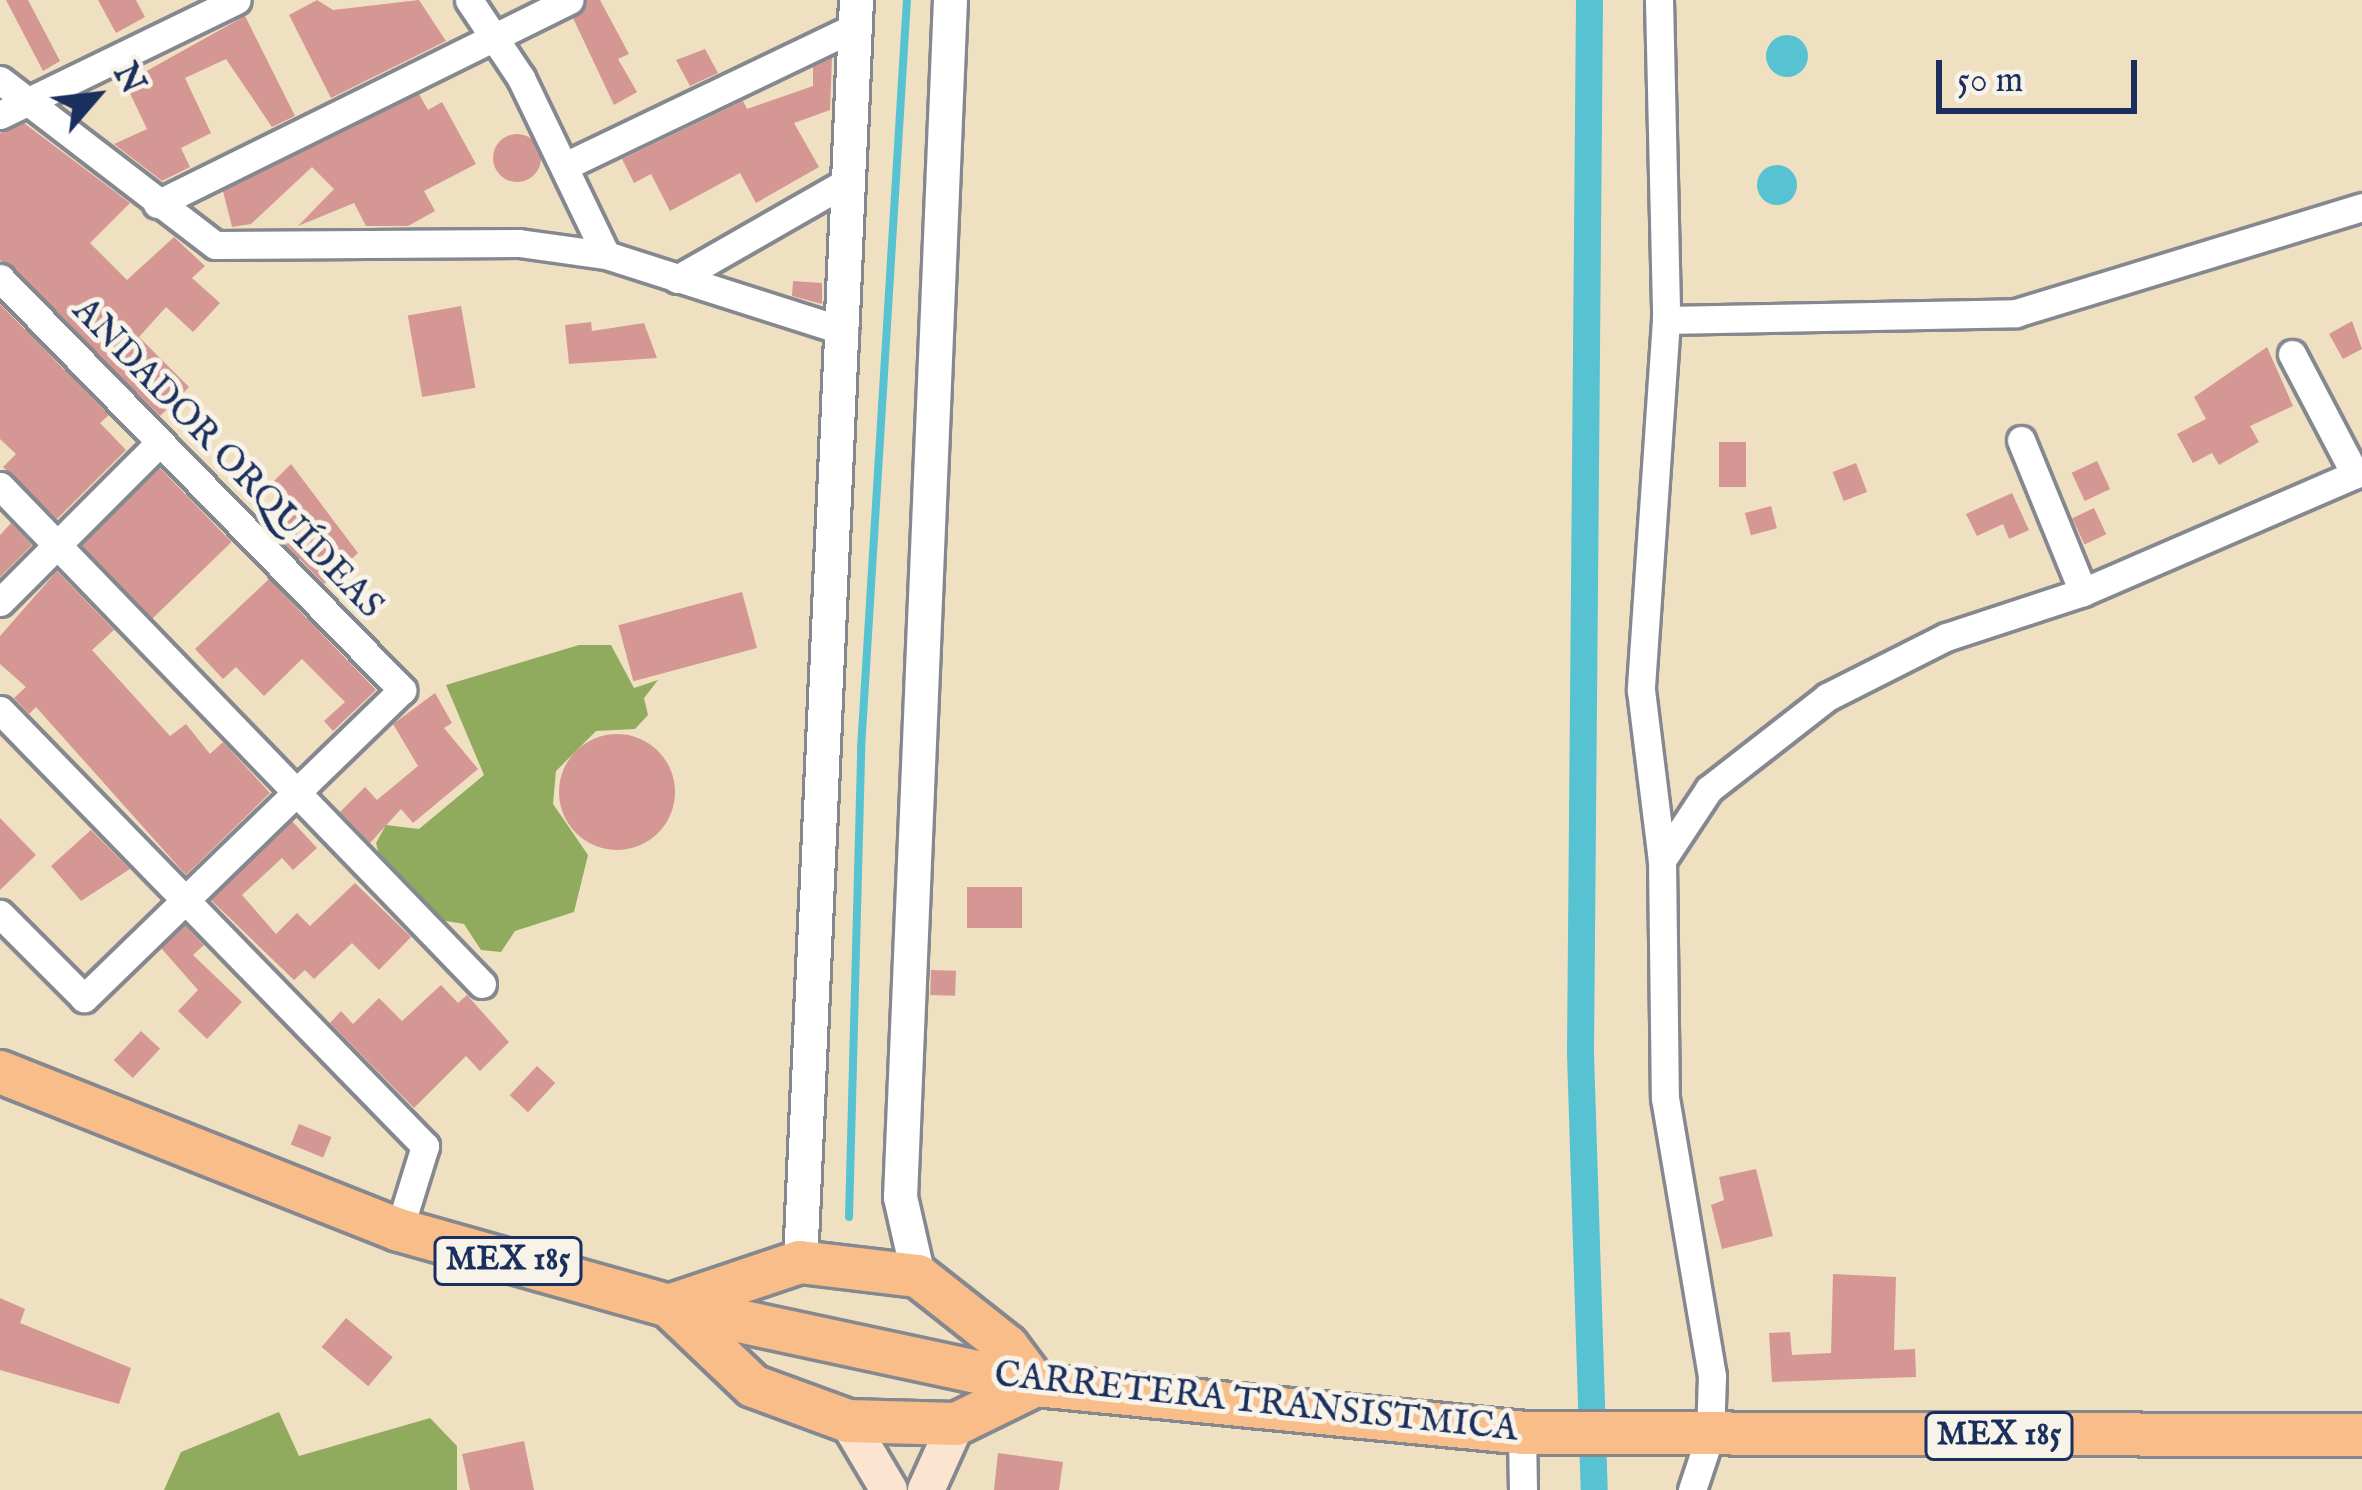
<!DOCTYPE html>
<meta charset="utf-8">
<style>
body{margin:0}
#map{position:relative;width:2362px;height:1490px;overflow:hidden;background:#f0e0c2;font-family:"IM FELL English",serif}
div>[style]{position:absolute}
.forest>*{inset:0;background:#90ab5d}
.water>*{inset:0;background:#57c2d2}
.round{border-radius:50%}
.stream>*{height:8px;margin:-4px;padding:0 4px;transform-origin:4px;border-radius:4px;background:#57c2d2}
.canal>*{height:27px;margin:-13.5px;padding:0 13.5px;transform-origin:13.5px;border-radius:13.5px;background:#57c2d2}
.building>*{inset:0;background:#d59793;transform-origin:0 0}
.roads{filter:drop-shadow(3px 0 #868890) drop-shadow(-3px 0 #868890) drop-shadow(0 3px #868890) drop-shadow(0 -3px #868890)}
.minor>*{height:27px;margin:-13.5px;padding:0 13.5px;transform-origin:13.5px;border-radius:13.5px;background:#fff}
.tertiary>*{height:33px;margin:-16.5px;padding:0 16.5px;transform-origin:16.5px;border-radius:16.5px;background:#fff}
.secondary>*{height:36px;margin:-18px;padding:0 18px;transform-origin:18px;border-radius:18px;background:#fce5d0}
.primary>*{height:42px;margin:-21px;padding:0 21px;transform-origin:21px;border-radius:21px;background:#f8bd89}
span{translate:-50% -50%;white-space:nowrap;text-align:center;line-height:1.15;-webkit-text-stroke:10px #f7f3e8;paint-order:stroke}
.shield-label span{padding:3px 9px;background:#f7f3e8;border:3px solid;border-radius:9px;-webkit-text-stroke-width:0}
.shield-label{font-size:33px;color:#1b2f5e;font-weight:700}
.street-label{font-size:36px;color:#1b2f5e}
.north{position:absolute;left:36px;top:36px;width:120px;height:120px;-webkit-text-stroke:9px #f7f3e8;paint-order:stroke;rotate:62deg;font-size:33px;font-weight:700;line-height:48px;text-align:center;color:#1b2f5e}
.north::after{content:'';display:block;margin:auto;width:42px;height:54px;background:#1b2f5e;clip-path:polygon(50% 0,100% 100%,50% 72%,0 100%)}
.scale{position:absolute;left:1936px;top:60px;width:201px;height:54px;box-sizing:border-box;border:6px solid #1b2f5e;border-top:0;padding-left:15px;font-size:36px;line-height:42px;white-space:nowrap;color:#1b2f5e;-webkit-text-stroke:9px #f7f3e8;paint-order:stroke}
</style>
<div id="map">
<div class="forest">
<i style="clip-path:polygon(579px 645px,611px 645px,634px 688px,658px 680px,644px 698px,648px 715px,635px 729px,596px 731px,556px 771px,553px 804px,588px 855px,574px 912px,515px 931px,501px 952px,481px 950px,464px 924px,434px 919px,385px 875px,376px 843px,386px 825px,419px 829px,484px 775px,446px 685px)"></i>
<i style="clip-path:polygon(279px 1412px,299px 1456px,430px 1418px,457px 1446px,457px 1490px,164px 1490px,181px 1452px)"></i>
</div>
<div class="water">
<i class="round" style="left:1766px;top:35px;width:42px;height:42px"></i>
<i class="round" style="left:1757px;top:165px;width:40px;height:40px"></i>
</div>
<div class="stream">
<i style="left:849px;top:1217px;width:468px;rotate:-88.5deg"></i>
<i style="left:861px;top:749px;width:750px;rotate:-86.49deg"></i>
</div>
<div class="canal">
<i style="left:1589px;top:0;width:1053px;rotate:90.49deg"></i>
<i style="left:1580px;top:1053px;width:437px;rotate:88.2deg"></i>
</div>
<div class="building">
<i style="clip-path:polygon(6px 0,28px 0,60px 61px,43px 71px)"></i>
<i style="clip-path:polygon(98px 0,136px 0,145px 17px,116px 33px)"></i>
<i style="clip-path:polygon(317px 0,333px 10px,419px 0,446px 41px,331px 98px,289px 15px)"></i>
<i style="clip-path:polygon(587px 0,600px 0,629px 54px,618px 59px,637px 92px,614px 105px,573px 18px)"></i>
<i style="clip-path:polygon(245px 16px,295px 116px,272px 127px,226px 59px,185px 78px,211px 133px,181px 148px,190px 167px,162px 181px,114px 144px,147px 129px,125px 83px)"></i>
<i style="clip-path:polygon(705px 49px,718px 73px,690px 86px,676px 60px)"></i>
<i style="clip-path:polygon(832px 58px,830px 110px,794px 123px,819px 167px,756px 203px,740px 173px,670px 211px,651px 174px,634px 183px,622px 159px,743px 101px,747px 109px,813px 86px,813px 67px)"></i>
<i style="clip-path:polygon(419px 94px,428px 110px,442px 102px,476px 164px,424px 191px,435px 211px,408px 226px,366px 226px,354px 203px,298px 226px,334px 189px,312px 167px,251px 224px,232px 227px,223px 191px)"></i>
<i style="clip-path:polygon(24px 123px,130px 203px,90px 243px,127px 280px,174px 237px,205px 266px,192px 278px,220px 303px,193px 332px,166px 307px,139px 337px,189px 387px,160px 416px,0 260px,0 133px)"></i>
<i class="round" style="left:493px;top:134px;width:48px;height:48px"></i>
<i style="clip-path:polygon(793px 281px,822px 283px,822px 304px,792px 296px)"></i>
<i style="clip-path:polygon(0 304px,109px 415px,100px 423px,126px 450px,57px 519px,3px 467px,16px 454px,0 439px)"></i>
<i style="left:461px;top:306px;width:83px;height:54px;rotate:80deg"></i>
<i style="clip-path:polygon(2352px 321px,2362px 349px,2343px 359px,2329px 334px)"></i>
<i style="clip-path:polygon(591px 322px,592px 331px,644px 323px,657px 358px,569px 364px,565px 325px)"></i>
<i style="clip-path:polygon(2267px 347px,2293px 406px,2250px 426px,2259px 442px,2219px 465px,2212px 453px,2193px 463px,2177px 434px,2206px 419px,2194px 397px)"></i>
<i style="left:1719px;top:442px;width:27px;height:45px"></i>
<i style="left:2097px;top:461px;width:31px;height:28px;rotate:65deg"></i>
<i style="left:1856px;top:463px;width:31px;height:25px;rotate:69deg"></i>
<i style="clip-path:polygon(291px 464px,358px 553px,324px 584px,275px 534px,301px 508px,274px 481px)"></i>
<i style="left:160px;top:468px;width:103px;height:110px;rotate:46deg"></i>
<i style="clip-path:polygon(2012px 493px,2029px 530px,2009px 539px,2003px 524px,1977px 536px,1966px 514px)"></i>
<i style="left:1771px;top:506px;width:23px;height:27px;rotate:75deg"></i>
<i style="left:2094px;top:508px;width:29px;height:24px;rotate:65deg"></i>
<i style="clip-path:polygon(11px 523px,32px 545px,0 577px,0 535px)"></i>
<i style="clip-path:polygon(57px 571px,114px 630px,92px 650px,170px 736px,186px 724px,210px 754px,223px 742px,270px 793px,186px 875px,36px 707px,29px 714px,14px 698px,26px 687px,0 664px,0 636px)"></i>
<i style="clip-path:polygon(269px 579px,376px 690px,333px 731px,324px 721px,345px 702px,302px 659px,264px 696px,236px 667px,223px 679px,195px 649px)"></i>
<i style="left:742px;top:592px;width:58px;height:128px;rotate:75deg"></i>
<i style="clip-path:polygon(435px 693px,452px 723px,444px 728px,478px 769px,413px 823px,401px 809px,370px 843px,340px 812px,365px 787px,377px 800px,418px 766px,393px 724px)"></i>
<i class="round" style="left:559px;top:734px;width:116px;height:116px"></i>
<i style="clip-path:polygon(0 818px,36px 855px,0 890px)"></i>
<i style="clip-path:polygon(292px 821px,317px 848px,293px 870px,282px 858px,242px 895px,276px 934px,297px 913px,310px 926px,355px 883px,411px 937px,379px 970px,352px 943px,314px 979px,305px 970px,294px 980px,211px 900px)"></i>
<i style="clip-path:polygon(91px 830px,130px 869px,81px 901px,51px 866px)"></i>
<i style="left:967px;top:887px;width:55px;height:41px"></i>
<i style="clip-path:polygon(185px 925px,204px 945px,193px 955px,242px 1002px,207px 1039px,178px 1011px,198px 990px,161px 948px)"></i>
<i style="left:931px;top:970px;width:25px;height:25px;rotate:2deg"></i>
<i style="clip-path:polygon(441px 985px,458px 1003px,467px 995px,509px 1042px,480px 1071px,466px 1056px,414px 1108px,330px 1023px,341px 1011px,353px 1024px,379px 998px,402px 1021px)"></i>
<i style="left:141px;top:1031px;width:26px;height:40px;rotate:43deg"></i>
<i style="left:537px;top:1066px;width:25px;height:40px;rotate:43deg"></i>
<i style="left:299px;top:1124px;width:35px;height:22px;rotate:22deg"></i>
<i style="clip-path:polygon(1756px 1169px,1773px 1236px,1722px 1249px,1711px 1205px,1724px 1200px,1719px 1177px)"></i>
<i style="clip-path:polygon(1833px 1274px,1896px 1277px,1894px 1350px,1915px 1349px,1916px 1377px,1772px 1382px,1769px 1333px,1790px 1332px,1792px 1355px,1831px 1353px)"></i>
<i style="clip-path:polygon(0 1298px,25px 1309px,20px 1323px,131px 1368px,119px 1404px,0 1370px)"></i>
<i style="left:346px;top:1318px;width:61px;height:38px;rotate:40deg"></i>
<i style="clip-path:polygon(524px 1441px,534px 1490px,470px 1490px,462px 1454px)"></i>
<i style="clip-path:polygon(998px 1453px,1063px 1462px,1059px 1490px,994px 1490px)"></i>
</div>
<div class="roads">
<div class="minor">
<i style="left:469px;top:0;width:94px;rotate:56.3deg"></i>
<i style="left:521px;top:78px;width:196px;rotate:64.3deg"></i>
<i style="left:1659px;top:0;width:320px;rotate:88.7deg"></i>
<i style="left:1666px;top:320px;width:371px;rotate:93.9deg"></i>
<i style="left:1641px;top:690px;width:171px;rotate:83deg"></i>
<i style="left:1662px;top:860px;width:238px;rotate:89.3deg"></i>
<i style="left:1665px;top:1098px;width:282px;rotate:80.4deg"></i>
<i style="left:1712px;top:1376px;width:60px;rotate:91.9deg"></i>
<i style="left:1710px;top:1436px;width:57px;rotate:108.4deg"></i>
<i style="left:0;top:80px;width:271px;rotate:37.5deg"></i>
<i style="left:215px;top:245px;width:304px;rotate:-0.4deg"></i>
<i style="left:519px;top:243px;width:88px;rotate:7.9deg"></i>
<i style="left:606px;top:255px;width:250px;rotate:17.7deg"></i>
<i style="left:0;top:115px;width:263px;rotate:-25.9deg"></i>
<i style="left:567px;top:165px;width:319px;rotate:-25.6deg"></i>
<i style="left:157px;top:204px;width:460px;rotate:-26.3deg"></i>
<i style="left:0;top:278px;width:576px;rotate:45.7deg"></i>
<i style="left:402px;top:690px;width:443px;rotate:135.9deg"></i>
<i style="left:84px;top:998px;width:119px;rotate:-135deg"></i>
<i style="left:677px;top:279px;width:197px;rotate:-29.8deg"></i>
<i style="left:1666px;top:320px;width:350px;rotate:-1.1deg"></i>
<i style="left:2016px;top:313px;width:362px;rotate:-17deg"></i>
<i style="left:2292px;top:354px;width:136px;rotate:62.3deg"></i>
<i style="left:2021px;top:440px;width:164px;rotate:67.8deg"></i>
<i style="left:0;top:486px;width:693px;rotate:45.94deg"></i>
<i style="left:0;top:602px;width:226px;rotate:-45deg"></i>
<i style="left:0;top:710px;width:609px;rotate:45.73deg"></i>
<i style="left:425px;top:1146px;width:88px;rotate:107.2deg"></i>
<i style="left:1662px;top:860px;width:85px;rotate:-56.5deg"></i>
<i style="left:1709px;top:789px;width:150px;rotate:-37.9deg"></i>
<i style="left:1827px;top:697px;width:133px;rotate:-26.8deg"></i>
<i style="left:1946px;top:637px;width:144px;rotate:-18.2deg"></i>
<i style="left:2083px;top:592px;width:304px;rotate:-23.4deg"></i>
<i style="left:1522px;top:1433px;width:57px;rotate:89deg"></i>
</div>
<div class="tertiary">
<i style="left:800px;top:1262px;width:1263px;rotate:-87.46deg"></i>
<i style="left:918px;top:1276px;width:81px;rotate:-102.8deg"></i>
<i style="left:900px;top:1197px;width:1198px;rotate:-87.61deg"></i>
</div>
<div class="secondary">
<i style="left:848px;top:1421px;width:80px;rotate:59.3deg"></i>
<i style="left:926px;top:1490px;width:72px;rotate:-65.6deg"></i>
</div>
<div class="primary">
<i style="left:0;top:1072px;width:429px;rotate:21.6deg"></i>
<i style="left:399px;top:1230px;width:280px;rotate:15.7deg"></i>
<i style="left:669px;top:1306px;width:375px;rotate:12.1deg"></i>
<i style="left:1036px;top:1385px;width:488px;rotate:5.6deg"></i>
<i style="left:1522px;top:1433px;width:840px;rotate:0.14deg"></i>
<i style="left:800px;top:1262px;width:119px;rotate:6.8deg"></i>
<i style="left:918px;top:1276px;width:113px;rotate:38.2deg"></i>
<i style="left:1007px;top:1346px;width:49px;rotate:53.4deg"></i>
<i style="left:1036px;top:1385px;width:89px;rotate:154deg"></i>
<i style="left:956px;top:1424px;width:108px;rotate:-178.4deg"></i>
<i style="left:848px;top:1421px;width:101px;rotate:-159.8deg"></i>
<i style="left:753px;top:1386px;width:116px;rotate:-136.4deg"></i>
<i style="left:669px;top:1306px;width:138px;rotate:-18.6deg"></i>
</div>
</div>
<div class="shield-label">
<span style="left:508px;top:1261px">MEX 185</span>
<span style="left:1999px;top:1436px">MEX 185</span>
</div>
<div class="street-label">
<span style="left:227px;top:459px;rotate:46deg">ANDADOR ORQUÍDEAS</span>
<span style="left:1256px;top:1403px;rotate:6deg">CARRETERA TRANSISTMICA</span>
</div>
<div class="north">N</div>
<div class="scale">50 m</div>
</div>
